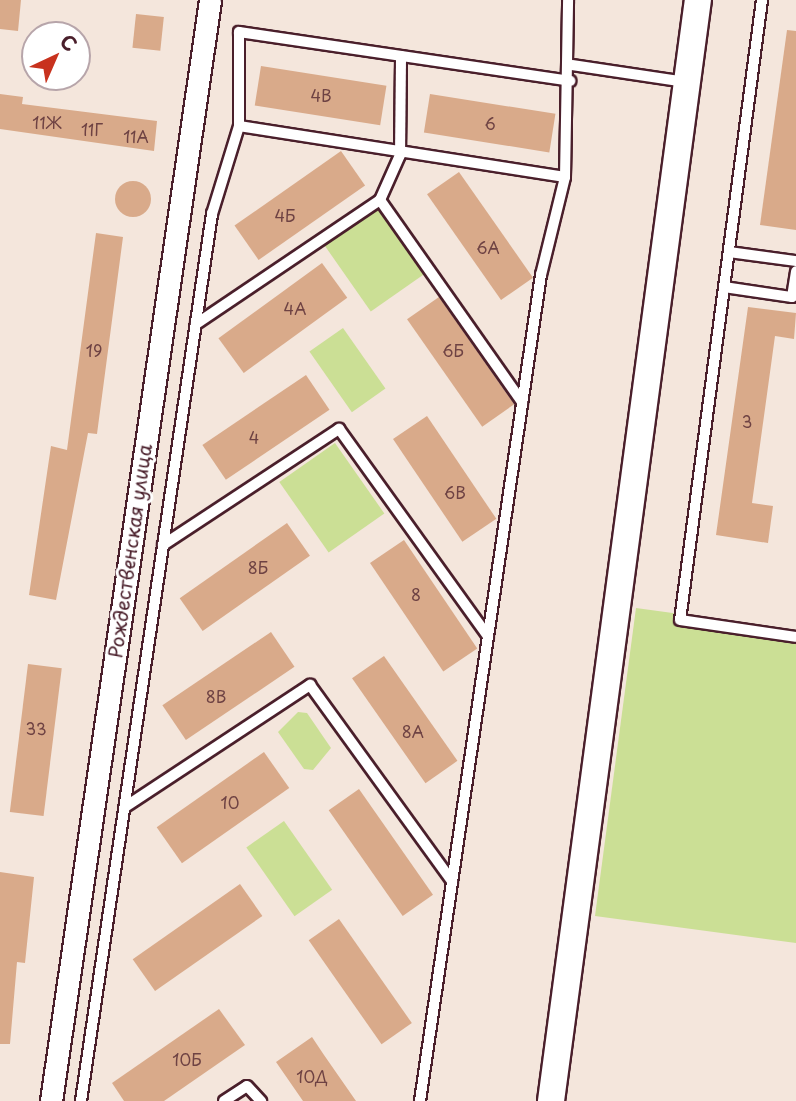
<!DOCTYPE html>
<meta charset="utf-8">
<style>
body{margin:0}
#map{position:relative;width:796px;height:1101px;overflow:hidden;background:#f4e6dc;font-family:"Playpen Sans",sans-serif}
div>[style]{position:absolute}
.green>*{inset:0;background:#cbdf95;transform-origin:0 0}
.building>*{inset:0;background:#d9aa8a;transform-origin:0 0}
.round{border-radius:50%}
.roads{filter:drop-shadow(2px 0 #4a1f2b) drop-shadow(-2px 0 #4a1f2b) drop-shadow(0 2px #4a1f2b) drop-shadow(0 -2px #4a1f2b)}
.service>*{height:10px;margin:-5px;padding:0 5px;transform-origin:5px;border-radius:5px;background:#fff}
.minor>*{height:21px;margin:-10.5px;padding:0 10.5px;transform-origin:10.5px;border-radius:10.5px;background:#fff}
.tertiary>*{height:26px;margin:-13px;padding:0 13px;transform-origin:13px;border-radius:13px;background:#fff}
span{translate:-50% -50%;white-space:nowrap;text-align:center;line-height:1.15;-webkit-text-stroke:6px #fff;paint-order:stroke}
.number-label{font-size:16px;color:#6e4243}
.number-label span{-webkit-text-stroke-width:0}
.street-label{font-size:19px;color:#4a1f2b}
.north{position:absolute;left:21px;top:21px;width:70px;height:70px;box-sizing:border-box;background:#fff;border:2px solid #b7a5aa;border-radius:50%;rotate:44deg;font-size:19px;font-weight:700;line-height:28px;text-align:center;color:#4a1f2b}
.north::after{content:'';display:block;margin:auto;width:24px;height:32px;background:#c8321e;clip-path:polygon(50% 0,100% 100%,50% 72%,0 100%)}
</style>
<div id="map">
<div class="green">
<i style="left:377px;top:207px;width:82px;height:65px;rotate:55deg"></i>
<i style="left:343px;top:328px;width:74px;height:41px;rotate:55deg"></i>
<i style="left:335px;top:443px;width:86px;height:68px;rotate:55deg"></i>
<i style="clip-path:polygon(636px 608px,796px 630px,796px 943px,595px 916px)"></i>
<i style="clip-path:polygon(298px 712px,307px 713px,331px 748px,313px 770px,304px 769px,278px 732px)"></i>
<i style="left:284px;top:821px;width:84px;height:46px;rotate:55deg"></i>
</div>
<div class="building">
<i style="clip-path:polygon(0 0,21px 0,18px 31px,0 29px)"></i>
<i style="left:136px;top:14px;width:28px;height:34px;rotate:6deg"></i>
<i style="clip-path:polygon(787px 30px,796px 31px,796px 230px,760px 225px)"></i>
<i style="left:261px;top:66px;width:127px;height:40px;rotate:9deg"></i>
<i style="clip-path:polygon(0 94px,23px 97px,22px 104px,157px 121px,154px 151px,0 129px)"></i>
<i style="left:430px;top:94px;width:127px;height:39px;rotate:9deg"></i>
<i style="left:341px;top:151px;width:42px;height:130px;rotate:55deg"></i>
<i style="left:459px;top:172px;width:129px;height:39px;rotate:55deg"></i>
<i class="round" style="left:115px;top:181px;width:36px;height:36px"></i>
<i style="clip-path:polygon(96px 233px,123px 237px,97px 434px,88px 433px,56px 600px,29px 595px,51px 446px,67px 450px)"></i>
<i style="left:322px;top:263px;width:43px;height:128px;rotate:54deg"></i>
<i style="left:439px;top:297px;width:131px;height:39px;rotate:55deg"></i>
<i style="clip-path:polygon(748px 307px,796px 313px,794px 339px,775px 336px,752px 503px,773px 506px,768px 543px,716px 535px)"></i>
<i style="left:306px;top:375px;width:42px;height:125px;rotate:56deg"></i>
<i style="left:427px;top:416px;width:124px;height:41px;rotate:56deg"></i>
<i style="left:287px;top:523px;width:40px;height:131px;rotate:55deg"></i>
<i style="left:404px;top:540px;width:131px;height:41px;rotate:56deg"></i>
<i style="left:271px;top:632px;width:42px;height:131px;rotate:56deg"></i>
<i style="left:384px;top:656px;width:128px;height:39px;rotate:55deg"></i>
<i style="left:28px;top:664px;width:34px;height:149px;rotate:7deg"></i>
<i style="left:264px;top:752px;width:44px;height:131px;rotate:55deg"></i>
<i style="left:359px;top:789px;width:129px;height:37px;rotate:55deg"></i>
<i style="clip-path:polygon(0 872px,34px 877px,25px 963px,17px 962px,10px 1044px,0 1044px)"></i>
<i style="left:240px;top:884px;width:39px;height:131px;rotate:55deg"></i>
<i style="left:339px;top:919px;width:127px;height:37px;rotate:55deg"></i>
<i style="clip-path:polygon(219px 1009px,245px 1045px,164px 1101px,124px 1101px,112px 1083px)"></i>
<i style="clip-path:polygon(312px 1037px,324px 1055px,356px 1101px,303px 1101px,276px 1062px)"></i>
</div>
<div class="roads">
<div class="service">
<i style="left:762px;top:0;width:625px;rotate:97.53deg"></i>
<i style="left:680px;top:620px;width:117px;rotate:8.3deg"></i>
<i style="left:572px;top:65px;width:115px;rotate:8.5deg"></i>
<i style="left:239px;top:126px;width:330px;rotate:8.9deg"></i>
<i style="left:380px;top:200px;width:49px;rotate:-66deg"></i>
<i style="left:400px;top:155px;width:99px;rotate:-89.4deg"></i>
<i style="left:729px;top:252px;width:68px;rotate:7.7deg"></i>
<i style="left:724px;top:287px;width:69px;rotate:8.4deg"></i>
<i style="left:792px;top:297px;width:26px;rotate:-81deg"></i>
<i style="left:196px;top:324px;width:222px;rotate:-34deg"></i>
<i style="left:380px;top:200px;width:247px;rotate:54.9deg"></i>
<i style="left:163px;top:545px;width:211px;rotate:-33.4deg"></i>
<i style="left:339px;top:429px;width:255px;rotate:54.3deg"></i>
<i style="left:125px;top:807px;width:222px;rotate:-33.4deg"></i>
<i style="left:310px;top:685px;width:242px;rotate:54.1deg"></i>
<i style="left:81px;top:1101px;width:897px;rotate:-81.6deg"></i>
<i style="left:212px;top:214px;width:92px;rotate:-72.9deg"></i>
<i style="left:239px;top:126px;width:94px;rotate:-90deg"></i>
<i style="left:239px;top:32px;width:335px;rotate:8.4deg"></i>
<i style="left:224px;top:1101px;width:27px;rotate:-33deg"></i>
<i style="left:247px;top:1086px;width:21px;rotate:47deg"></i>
<i style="left:420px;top:1101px;width:835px;rotate:-81.67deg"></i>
<i style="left:541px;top:275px;width:101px;rotate:-76.2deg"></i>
<i style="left:565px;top:177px;width:177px;rotate:-89deg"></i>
</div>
<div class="minor">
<i style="left:51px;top:1101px;width:1112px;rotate:-81.78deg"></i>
</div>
<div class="tertiary">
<i style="left:551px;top:1101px;width:1111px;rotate:-82.4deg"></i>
</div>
</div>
<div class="number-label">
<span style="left:321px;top:95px">4В</span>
<span style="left:47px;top:122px">11Ж</span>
<span style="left:490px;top:123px">6</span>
<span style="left:92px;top:129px">11Г</span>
<span style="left:136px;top:136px">11А</span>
<span style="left:285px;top:215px">4Б</span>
<span style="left:488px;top:247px">6А</span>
<span style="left:295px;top:308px">4А</span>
<span style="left:94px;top:350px">19</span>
<span style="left:453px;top:350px">6Б</span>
<span style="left:747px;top:421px">3</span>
<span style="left:254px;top:437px">4</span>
<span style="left:455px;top:492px">6В</span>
<span style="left:258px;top:567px">8Б</span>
<span style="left:416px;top:594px">8</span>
<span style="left:216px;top:696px">8В</span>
<span style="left:36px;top:728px">33</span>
<span style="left:413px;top:731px">8А</span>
<span style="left:230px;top:802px">10</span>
<span style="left:187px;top:1059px">10Б</span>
<span style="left:312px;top:1076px">10Д</span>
</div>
<div class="street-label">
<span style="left:130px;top:551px;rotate:-82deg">Рождественская улица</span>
</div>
<div class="north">С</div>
</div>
